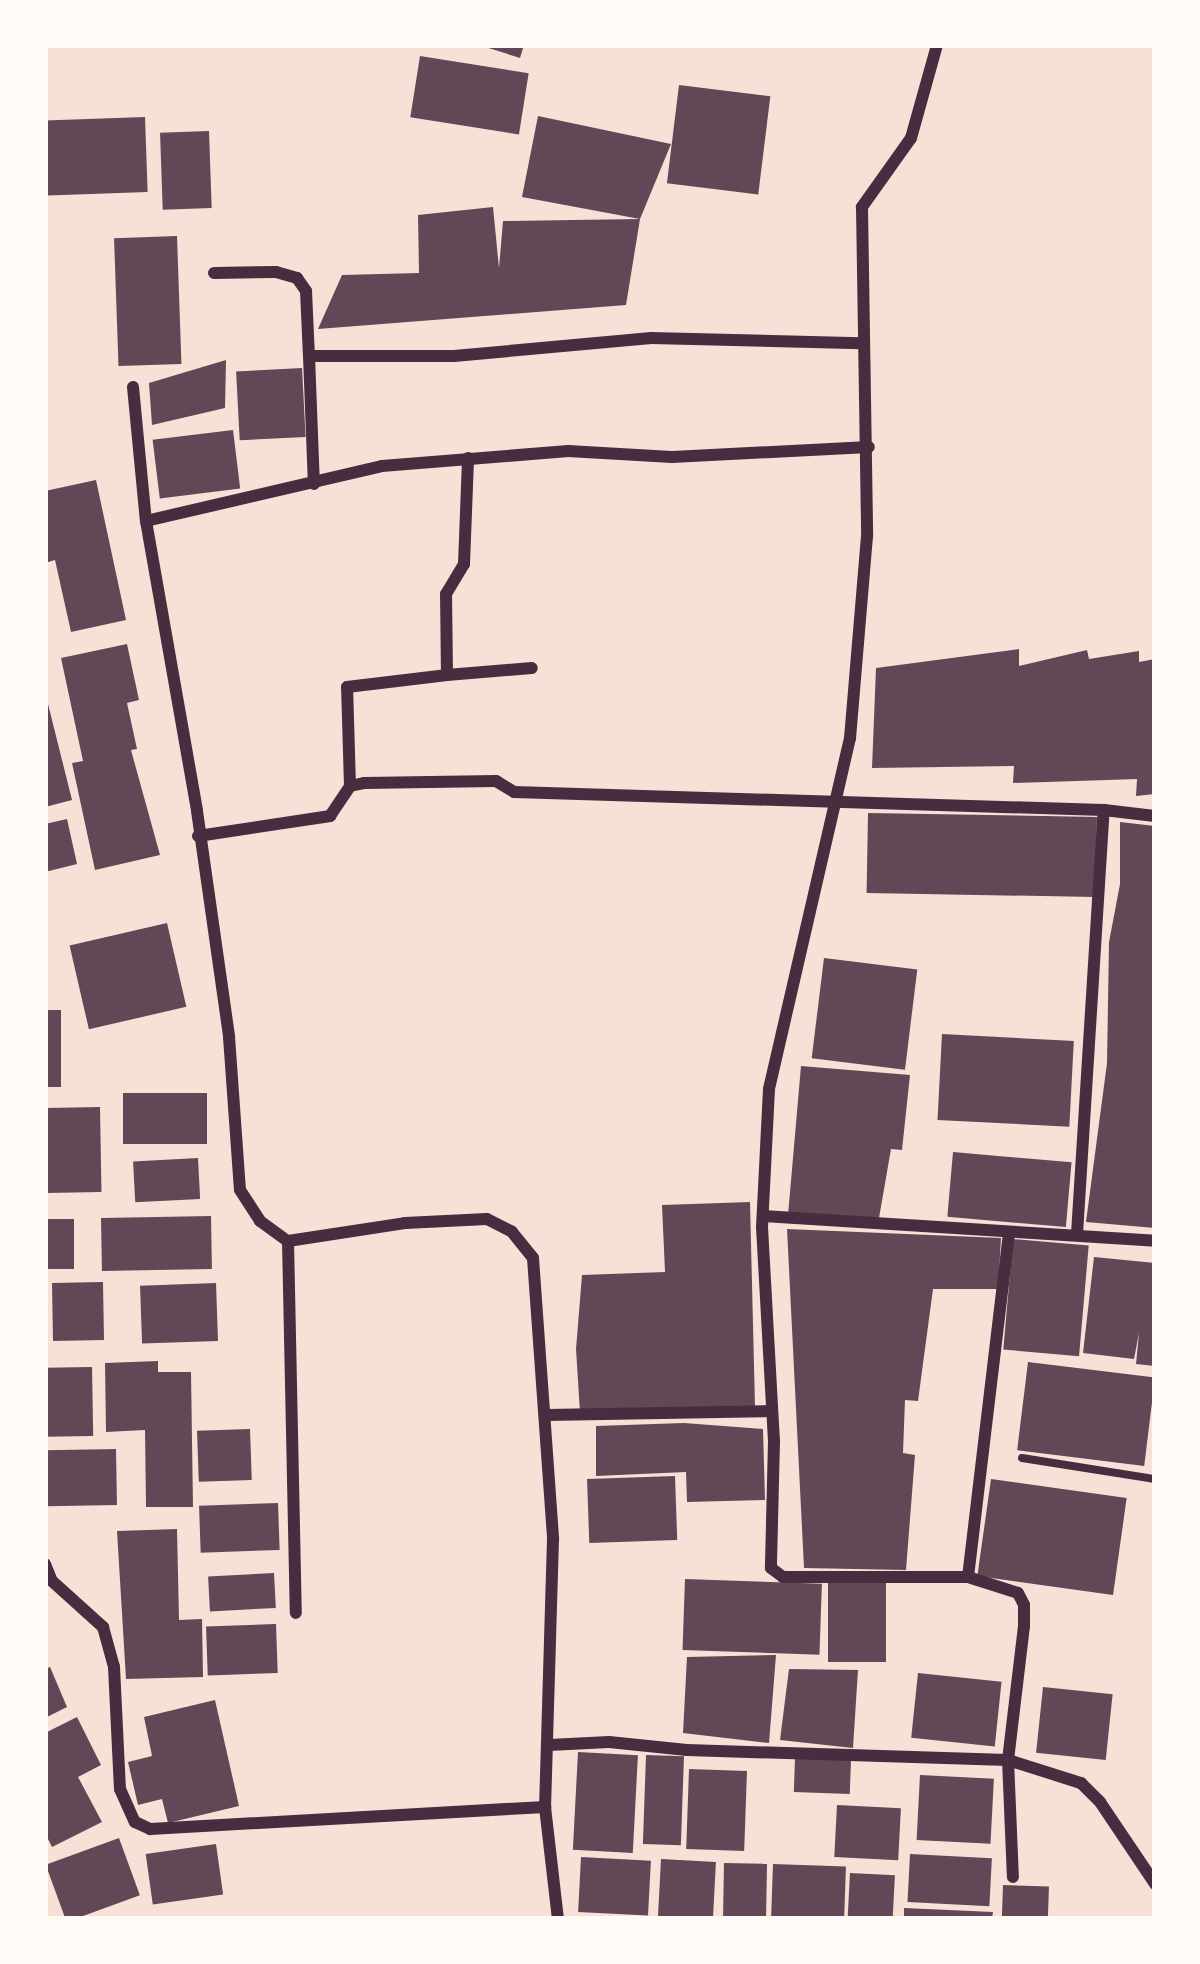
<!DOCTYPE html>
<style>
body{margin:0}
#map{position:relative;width:1200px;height:1964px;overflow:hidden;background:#f7e1d7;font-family:Raleway,sans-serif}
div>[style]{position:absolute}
.building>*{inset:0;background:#644757;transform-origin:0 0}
.path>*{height:8px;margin:-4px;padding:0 4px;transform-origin:4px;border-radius:4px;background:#4a2c40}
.minor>*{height:12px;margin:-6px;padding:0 6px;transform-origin:6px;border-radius:6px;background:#4a2c40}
span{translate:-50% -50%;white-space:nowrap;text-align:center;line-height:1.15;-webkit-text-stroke:12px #fffaf5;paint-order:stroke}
.frame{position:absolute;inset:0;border:48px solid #fffaf5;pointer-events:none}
</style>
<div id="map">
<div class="building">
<i style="clip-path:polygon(479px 45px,524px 45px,520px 58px)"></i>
<i style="left:420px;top:56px;width:110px;height:62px;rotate:9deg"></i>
<i style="left:679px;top:85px;width:92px;height:99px;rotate:7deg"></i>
<i style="clip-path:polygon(538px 116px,671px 144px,640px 219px,522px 197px)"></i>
<i style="left:145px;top:117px;width:75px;height:100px;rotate:88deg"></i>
<i style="left:209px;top:131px;width:77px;height:49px;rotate:88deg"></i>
<i style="clip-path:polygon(493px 207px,499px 268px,503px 221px,640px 219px,626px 305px,318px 329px,342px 275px,419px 273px,418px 215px)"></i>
<i style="left:177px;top:236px;width:128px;height:63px;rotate:88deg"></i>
<i style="clip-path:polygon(226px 360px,225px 408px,152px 425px,149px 383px)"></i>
<i style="left:302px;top:368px;width:69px;height:66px;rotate:87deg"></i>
<i style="left:233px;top:430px;width:59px;height:81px;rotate:83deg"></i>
<i style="clip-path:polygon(96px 480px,126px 620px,71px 632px,55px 560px,45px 563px,45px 491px)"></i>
<i style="clip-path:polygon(127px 644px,139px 700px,127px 703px,137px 749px,131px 750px,160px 855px,95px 870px,72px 763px,83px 761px,61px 658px)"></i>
<i style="clip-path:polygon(1019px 649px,1019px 666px,1087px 650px,1089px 659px,1139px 651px,1139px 662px,1155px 659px,1155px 794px,1136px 796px,1137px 779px,1013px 783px,1014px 766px,872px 768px,876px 668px)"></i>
<i style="clip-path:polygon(45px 692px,72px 800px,45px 807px)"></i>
<i style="left:868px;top:813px;width:229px;height:80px;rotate:1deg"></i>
<i style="clip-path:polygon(67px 819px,77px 864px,45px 872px,45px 824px)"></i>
<i style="clip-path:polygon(1120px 822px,1155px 826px,1155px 1228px,1086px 1222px,1107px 1063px,1109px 942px,1120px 884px)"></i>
<i style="left:167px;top:923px;width:86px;height:100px;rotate:77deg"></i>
<i style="left:824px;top:958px;width:94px;height:101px;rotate:7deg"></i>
<i style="left:45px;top:1010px;width:16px;height:77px"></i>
<i style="left:942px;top:1034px;width:132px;height:86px;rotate:3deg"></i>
<i style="clip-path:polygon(801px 1066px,910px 1075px,902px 1150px,891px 1149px,879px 1218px,788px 1215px)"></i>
<i style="left:207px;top:1093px;width:51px;height:84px;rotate:90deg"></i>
<i style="left:100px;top:1107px;width:85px;height:55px;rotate:89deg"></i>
<i style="left:953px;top:1152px;width:119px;height:65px;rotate:5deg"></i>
<i style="left:198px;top:1158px;width:41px;height:65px;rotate:87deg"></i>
<i style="clip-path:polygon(750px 1202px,755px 1406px,580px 1413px,576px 1349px,582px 1275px,665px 1272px,662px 1205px)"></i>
<i style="left:211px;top:1216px;width:53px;height:110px;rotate:89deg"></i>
<i style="left:45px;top:1219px;width:29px;height:50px"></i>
<i style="clip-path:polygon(787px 1229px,1001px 1238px,998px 1289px,933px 1289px,918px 1401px,905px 1400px,903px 1453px,915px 1455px,906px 1570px,804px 1568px)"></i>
<i style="left:1013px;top:1239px;width:76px;height:111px;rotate:5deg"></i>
<i style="clip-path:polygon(1094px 1257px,1155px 1263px,1155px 1366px,1136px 1364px,1139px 1333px,1134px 1359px,1083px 1353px)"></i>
<i style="left:103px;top:1282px;width:58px;height:51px;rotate:89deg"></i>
<i style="left:216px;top:1283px;width:58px;height:76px;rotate:88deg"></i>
<i style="clip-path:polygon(158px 1361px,158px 1372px,191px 1372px,193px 1507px,146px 1507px,145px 1430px,106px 1432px,105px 1363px)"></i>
<i style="left:1028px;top:1362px;width:128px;height:89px;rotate:7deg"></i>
<i style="left:92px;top:1367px;width:69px;height:47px;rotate:89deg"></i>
<i style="clip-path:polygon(684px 1423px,763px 1429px,765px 1500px,687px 1502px,686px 1472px,596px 1476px,596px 1426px)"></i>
<i style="left:250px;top:1429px;width:51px;height:53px;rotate:88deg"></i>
<i style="left:116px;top:1449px;width:56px;height:71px;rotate:89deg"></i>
<i style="left:675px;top:1476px;width:64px;height:88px;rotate:88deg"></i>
<i style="left:991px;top:1479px;width:137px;height:98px;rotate:8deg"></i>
<i style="left:278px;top:1503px;width:47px;height:79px;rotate:88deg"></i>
<i style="clip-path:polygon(177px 1529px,179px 1620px,202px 1619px,203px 1677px,126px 1679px,117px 1531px)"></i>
<i style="left:274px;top:1573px;width:35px;height:66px;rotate:87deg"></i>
<i style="left:685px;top:1579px;width:137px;height:71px;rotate:2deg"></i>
<i style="left:886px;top:1581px;width:81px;height:58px;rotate:90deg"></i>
<i style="left:276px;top:1624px;width:49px;height:70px;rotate:88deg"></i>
<i style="clip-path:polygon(776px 1655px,769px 1743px,683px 1733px,687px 1657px)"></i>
<i style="clip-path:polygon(50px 1667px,67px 1707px,45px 1718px,45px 1669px)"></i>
<i style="clip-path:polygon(789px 1669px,858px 1670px,853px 1748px,780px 1740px)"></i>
<i style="left:918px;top:1673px;width:84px;height:65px;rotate:6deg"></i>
<i style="left:1043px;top:1687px;width:70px;height:66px;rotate:6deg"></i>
<i style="clip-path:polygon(215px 1700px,239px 1806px,168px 1823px,162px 1799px,138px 1805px,128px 1762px,152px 1756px,144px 1717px)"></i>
<i style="clip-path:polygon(77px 1717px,101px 1765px,78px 1777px,102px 1822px,52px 1847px,45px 1833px,45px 1733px)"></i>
<i style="left:578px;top:1752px;width:60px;height:98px;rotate:3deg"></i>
<i style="left:646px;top:1755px;width:38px;height:89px;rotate:2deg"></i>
<i style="left:795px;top:1758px;width:56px;height:34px;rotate:2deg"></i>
<i style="left:689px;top:1769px;width:58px;height:80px;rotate:2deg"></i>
<i style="left:920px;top:1775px;width:74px;height:65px;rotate:3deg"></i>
<i style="left:837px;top:1805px;width:64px;height:52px;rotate:3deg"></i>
<i style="left:119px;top:1838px;width:61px;height:78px;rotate:70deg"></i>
<i style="left:216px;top:1844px;width:51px;height:71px;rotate:82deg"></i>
<i style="left:910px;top:1854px;width:82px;height:48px;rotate:3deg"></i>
<i style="left:581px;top:1857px;width:70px;height:55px;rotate:3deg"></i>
<i style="left:661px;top:1859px;width:55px;height:60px;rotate:3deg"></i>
<i style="left:724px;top:1863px;width:43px;height:56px;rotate:1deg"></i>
<i style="left:773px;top:1864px;width:73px;height:55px;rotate:2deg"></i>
<i style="left:850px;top:1873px;width:45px;height:46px;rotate:3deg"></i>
<i style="left:1003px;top:1885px;width:46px;height:34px;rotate:2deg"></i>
<i style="clip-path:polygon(904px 1908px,993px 1912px,992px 1919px,904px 1919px)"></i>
</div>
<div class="path">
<i style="left:1022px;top:1458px;width:135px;rotate:9deg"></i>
</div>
<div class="minor">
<i style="left:937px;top:45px;width:97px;rotate:105.6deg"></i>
<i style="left:911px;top:138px;width:85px;rotate:125.4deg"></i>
<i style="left:862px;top:207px;width:329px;rotate:89.1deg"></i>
<i style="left:867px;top:536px;width:203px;rotate:94.8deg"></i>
<i style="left:850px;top:738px;width:360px;rotate:103deg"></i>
<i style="left:769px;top:1089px;width:138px;rotate:92.9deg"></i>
<i style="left:762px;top:1227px;width:214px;rotate:86.8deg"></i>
<i style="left:774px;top:1441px;width:127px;rotate:91.4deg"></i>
<i style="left:771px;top:1568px;width:15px;rotate:37deg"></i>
<i style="left:783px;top:1577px;width:185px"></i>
<i style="left:968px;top:1577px;width:52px;rotate:17.7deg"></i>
<i style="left:1018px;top:1593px;width:13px;rotate:63deg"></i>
<i style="left:1024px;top:1605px;width:21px;rotate:90deg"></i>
<i style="left:1024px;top:1626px;width:135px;rotate:96.8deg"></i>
<i style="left:1008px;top:1760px;width:117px;rotate:87.6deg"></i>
<i style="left:214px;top:273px;width:62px;rotate:-0.9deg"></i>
<i style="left:276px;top:272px;width:22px;rotate:16deg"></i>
<i style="left:297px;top:278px;width:16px;rotate:55deg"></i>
<i style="left:306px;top:291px;width:65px;rotate:87.4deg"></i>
<i style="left:309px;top:356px;width:145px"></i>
<i style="left:454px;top:356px;width:198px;rotate:-5.2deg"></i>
<i style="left:651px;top:338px;width:210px;rotate:1.4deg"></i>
<i style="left:309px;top:356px;width:128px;rotate:87.8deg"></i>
<i style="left:133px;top:387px;width:135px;rotate:84.5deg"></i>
<i style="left:146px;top:521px;width:242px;rotate:-13.1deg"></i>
<i style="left:382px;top:466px;width:187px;rotate:-4.6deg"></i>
<i style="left:568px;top:451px;width:104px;rotate:3.3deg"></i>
<i style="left:672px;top:457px;width:197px;rotate:-2.9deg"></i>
<i style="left:146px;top:521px;width:294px;rotate:80deg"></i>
<i style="left:197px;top:811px;width:228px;rotate:81.9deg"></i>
<i style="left:229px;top:1037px;width:153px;rotate:85.9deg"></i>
<i style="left:240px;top:1190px;width:37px;rotate:57deg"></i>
<i style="left:260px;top:1221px;width:34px;rotate:36deg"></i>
<i style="left:288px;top:1241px;width:372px;rotate:88.8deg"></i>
<i style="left:447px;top:675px;width:85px;rotate:-4.7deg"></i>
<i style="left:350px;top:786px;width:99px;rotate:-91.7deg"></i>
<i style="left:347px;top:687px;width:101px;rotate:-6.8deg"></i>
<i style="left:447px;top:675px;width:81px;rotate:-90.7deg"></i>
<i style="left:446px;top:594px;width:35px;rotate:-59deg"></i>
<i style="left:464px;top:564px;width:106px;rotate:-87.8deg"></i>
<i style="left:198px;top:836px;width:134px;rotate:-8.6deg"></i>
<i style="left:330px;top:816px;width:36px;rotate:-56deg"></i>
<i style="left:350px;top:786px;width:14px;rotate:-12deg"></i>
<i style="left:364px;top:783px;width:132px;rotate:-0.9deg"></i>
<i style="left:496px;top:781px;width:21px;rotate:31deg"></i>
<i style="left:514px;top:792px;width:590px;rotate:1.75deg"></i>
<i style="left:763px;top:1216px;width:393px;rotate:3.6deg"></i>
<i style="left:1077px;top:1234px;width:425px;rotate:-86.4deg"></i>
<i style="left:1104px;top:810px;width:51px;rotate:6.7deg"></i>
<i style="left:288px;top:1241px;width:118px;rotate:-8.7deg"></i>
<i style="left:405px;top:1223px;width:82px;rotate:-2.8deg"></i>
<i style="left:487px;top:1219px;width:28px;rotate:27deg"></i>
<i style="left:512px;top:1232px;width:33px;rotate:51deg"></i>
<i style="left:533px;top:1258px;width:282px;rotate:85.9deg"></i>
<i style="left:553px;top:1539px;width:268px;rotate:91.7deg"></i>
<i style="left:545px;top:1807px;width:113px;rotate:83.4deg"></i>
<i style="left:546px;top:1415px;width:225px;rotate:-1deg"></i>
<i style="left:45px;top:1564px;width:18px;rotate:68deg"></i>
<i style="left:52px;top:1581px;width:69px;rotate:42deg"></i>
<i style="left:103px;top:1627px;width:41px;rotate:74.6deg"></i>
<i style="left:114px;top:1667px;width:122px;rotate:87.2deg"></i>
<i style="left:120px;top:1789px;width:36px;rotate:66deg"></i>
<i style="left:135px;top:1822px;width:17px;rotate:25deg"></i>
<i style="left:150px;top:1829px;width:396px;rotate:-3.2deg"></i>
<i style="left:968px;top:1577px;width:346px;rotate:-83.2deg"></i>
<i style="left:549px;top:1745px;width:60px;rotate:-2.9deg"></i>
<i style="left:609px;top:1742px;width:78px;rotate:5.9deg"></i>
<i style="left:687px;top:1750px;width:321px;rotate:1.8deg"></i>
<i style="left:1008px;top:1760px;width:77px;rotate:17.5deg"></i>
<i style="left:1081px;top:1783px;width:27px;rotate:45deg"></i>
<i style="left:1100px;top:1802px;width:99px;rotate:56.1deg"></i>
</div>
<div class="frame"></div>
</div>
